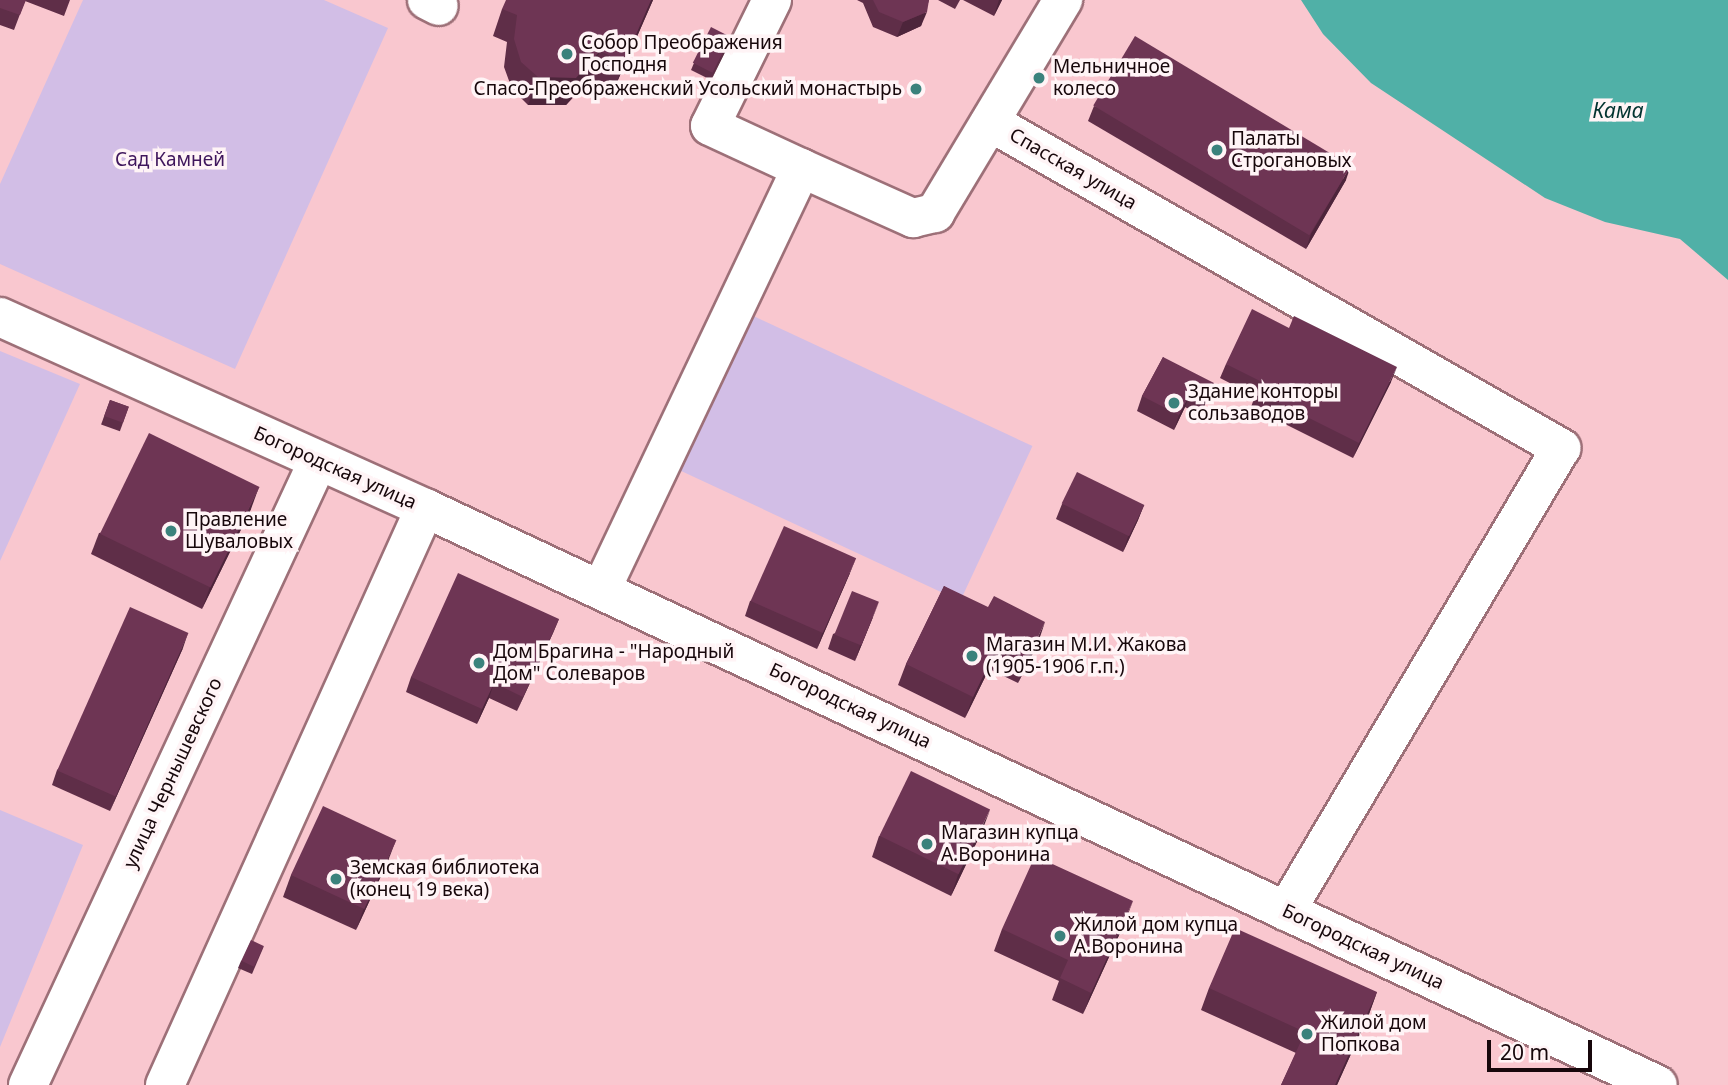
<!DOCTYPE html>
<html>
<head>
<meta charset="utf-8">
<style>
	body { margin:0 }
	#map { position:relative; width:1728px; height:1085px; overflow:hidden; background:#f9c7cf; font-family:"Noto Sans",sans-serif }
	div>[style] { position:absolute }
	.green>* { inset:0; background:#d2bee6; transform-origin:0 0 }
	.water>* { inset:0; background:#50b0a7 }
	.roads { filter:drop-shadow(2px 0 #9d7078) drop-shadow(-2px 0 #9d7078) drop-shadow(0 2px #9d7078) drop-shadow(0 -2px #9d7078) }
	.minor>* { height:38px; margin:-19px; padding:0 19px; transform-origin:19px; border-radius:19px; background:#fff }
	.wall>* { inset:0; background:#5f2e48; transform-origin:0 0 }
	.shaded-wall>* { inset:0; background:#4d253b }
	.building>* { inset:0; background:#6e3554; transform-origin:0 0 }
	.dots>* { width:19px; height:19px; translate:-50% -50%; box-sizing:border-box; border:4px solid #fff4f6; border-radius:50% }
	span { translate:-50% -50%; white-space:nowrap; text-align:center; line-height:1.15; -webkit-text-stroke:7px #fff4f6; paint-order:stroke }
	.poi-label { font-size:19px; color:#17070b }
	.left { translate:0 -50%; text-align:left }
	.right { translate:-100% -50%; text-align:right }
	.park-label { font-size:19px; color:#3f165c }
	.street-label { font-size:19px; color:#17070b }
	.water-label { font-size:21px; color:#02322f; font-style:italic }
	.scale { position:absolute; left:1487px; top:1040px; width:105px; height:32px; box-sizing:border-box; border:4px solid #17070b; border-top:0; padding-left:9px; font-size:21px; line-height:24px; white-space:nowrap; color:#17070b; -webkit-text-stroke:5px #fff4f6; paint-order:stroke }
</style>
</head>
<body>
<div id="map">
	<div class="green">
		<div style="clip-path:polygon(83px 0,324px 0,388px 28px,235px 369px,0 264px,0 184px)"></div>
		<div style="left:747px;top:313px;width:315px;height:171px;rotate:25deg"></div>
		<div style="clip-path:polygon(0 351px,80px 384px,0 561px)"></div>
		<div style="clip-path:polygon(0 810px,83px 845px,0 1047px)"></div>
	</div>
	<div class="water">
		<div style="clip-path:polygon(1301px 0,1728px 0,1728px 280px,1680px 239px,1605px 222px,1545px 198px,1371px 83px,1323px 34px)"></div>
	</div>
	<div class="roads">
		<div class="minor">
			<div style="left:427px;top:0;width:13px;rotate:27deg"></div>
			<div style="left:772px;top:0;width:140px;rotate:116.2deg"></div>
			<div style="left:710px;top:126px;width:100px;rotate:24.8deg"></div>
			<div style="left:990px;top:122px;width:658px;rotate:29.72deg"></div>
			<div style="left:1561px;top:448px;width:539px;rotate:120.71deg"></div>
			<div style="left:0;top:317px;width:466px;rotate:24.2deg"></div>
			<div style="left:425px;top:508px;width:1361px;rotate:25.08deg"></div>
			<div style="left:601px;top:590px;width:467px;rotate:-64.6deg"></div>
			<div style="left:801px;top:168px;width:123px;rotate:24.1deg"></div>
			<div style="left:913px;top:218px;width:23px;rotate:-13deg"></div>
			<div style="left:935px;top:213px;width:249px;rotate:-59deg"></div>
			<div style="left:28px;top:1085px;width:688px;rotate:-65.07deg"></div>
			<div style="left:165px;top:1085px;width:633px;rotate:-65.74deg"></div>
		</div>
	</div>
	<div class="wall">
		<div style="clip-path:polygon(0 0,70px 0,64px 16px,25px 1px,14px 30px,0 25px)"></div>
		<div style="clip-path:polygon(653px 0,614px 89px,590px 79px,566px 105px,528px 105px,512px 89px,504px 67px,507px 42px,493px 36px,502px 9px)"></div>
		<div style="clip-path:polygon(857px 0,929px 0,921px 26px,897px 37px,873px 27px,863px 3px)"></div>
		<div style="clip-path:polygon(938px 0,960px 0,955px 9px)"></div>
		<div style="clip-path:polygon(963px 0,1002px 0,994px 16px)"></div>
		<div style="clip-path:polygon(731px 37px,711px 80px,691px 70px,694px 63px)"></div>
		<div style="clip-path:polygon(1094px 106px,1346px 180px,1306px 249px,1088px 121px)"></div>
		<div style="clip-path:polygon(1163px 357px,1208px 398px,1200px 415px,1185px 407px,1174px 430px,1137px 411px,1142px 396px)"></div>
		<div style="clip-path:polygon(1226px 364px,1391px 382px,1353px 458px,1251px 407px,1255px 396px,1220px 378px)"></div>
		<div style="left:110px;top:400px;width:20px;height:26px;rotate:20deg"></div>
		<div style="clip-path:polygon(1062px 504px,1144px 505px,1138px 520px,1123px 552px,1056px 519px)"></div>
		<div style="clip-path:polygon(251px 509px,202px 609px,91px 554px,99px 533px)"></div>
		<div style="clip-path:polygon(850px 573px,817px 649px,745px 616px,750px 601px)"></div>
		<div style="clip-path:polygon(944px 586px,1038px 643px,1018px 683px,989px 669px,965px 718px,898px 685px,906px 664px)"></div>
		<div style="clip-path:polygon(873px 617px,855px 661px,828px 649px,833px 634px)"></div>
		<div style="clip-path:polygon(559px 619px,553px 633px,517px 711px,489px 698px,477px 724px,406px 692px,411px 677px)"></div>
		<div style="clip-path:polygon(183px 648px,110px 811px,52px 785px,57px 770px)"></div>
		<div style="clip-path:polygon(982px 831px,951px 896px,872px 857px,879px 836px)"></div>
		<div style="clip-path:polygon(388px 861px,356px 930px,283px 897px,291px 875px)"></div>
		<div style="clip-path:polygon(1125px 922px,1083px 1014px,1052px 1000px,1059px 981px,994px 951px,1002px 929px)"></div>
		<div style="clip-path:polygon(264px 946px,252px 974px,238px 968px,241px 961px)"></div>
		<div style="clip-path:polygon(1209px 988px,1377px 992px,1369px 1014px,1337px 1085px,1281px 1085px,1296px 1053px,1201px 1010px)"></div>
	</div>
	<div class="shaded-wall">
		<div style="clip-path:polygon(651px 0,653px 0,614px 89px,624px 62px)"></div>
		<div style="clip-path:polygon(999px 0,1002px 0,994px 16px)"></div>
		<div style="clip-path:polygon(927px 12px,921px 26px,897px 37px,903px 22px)"></div>
		<div style="clip-path:polygon(731px 37px,729px 44px,711px 80px,714px 73px)"></div>
		<div style="clip-path:polygon(600px 51px,590px 79px,566px 105px,528px 105px,538px 77px)"></div>
		<div style="clip-path:polygon(1351px 165px,1346px 180px,1306px 249px,1311px 234px)"></div>
		<div style="clip-path:polygon(1397px 367px,1391px 382px,1353px 458px,1359px 443px)"></div>
		<div style="clip-path:polygon(1214px 383px,1208px 398px,1200px 415px,1205px 400px)"></div>
		<div style="clip-path:polygon(1191px 392px,1185px 407px,1174px 430px,1179px 415px)"></div>
		<div style="clip-path:polygon(259px 487px,251px 509px,202px 609px,210px 587px)"></div>
		<div style="clip-path:polygon(1144px 505px,1138px 520px,1123px 552px,1128px 537px)"></div>
		<div style="clip-path:polygon(856px 558px,850px 573px,817px 649px,822px 634px)"></div>
		<div style="clip-path:polygon(879px 602px,873px 617px,855px 661px,860px 646px)"></div>
		<div style="clip-path:polygon(559px 619px,553px 633px,517px 711px,523px 697px)"></div>
		<div style="clip-path:polygon(1045px 622px,1038px 643px,1018px 683px,1026px 662px)"></div>
		<div style="clip-path:polygon(188px 633px,183px 648px,110px 811px,116px 796px)"></div>
		<div style="clip-path:polygon(997px 647px,989px 669px,965px 718px,973px 697px)"></div>
		<div style="clip-path:polygon(494px 683px,489px 698px,477px 724px,482px 709px)"></div>
		<div style="clip-path:polygon(990px 810px,982px 831px,951px 896px,958px 875px)"></div>
		<div style="clip-path:polygon(396px 840px,388px 861px,356px 930px,364px 908px)"></div>
		<div style="clip-path:polygon(1133px 901px,1125px 922px,1083px 1014px,1091px 993px)"></div>
		<div style="clip-path:polygon(1377px 992px,1369px 1014px,1337px 1085px,1335px 1085px)"></div>
	</div>
	<div class="building">
		<div style="clip-path:polygon(0 0,26px 0,20px 15px,0 8px)"></div>
		<div style="clip-path:polygon(506px 0,651px 0,624px 62px,600px 51px,576px 78px,538px 77px,521px 62px,514px 39px,517px 15px,502px 9px)"></div>
		<div style="clip-path:polygon(873px 0,929px 0,927px 12px,903px 22px,879px 12px)"></div>
		<div style="left:711px;top:27px;width:22px;height:40px;rotate:27deg"></div>
		<div style="left:1135px;top:36px;width:252px;height:81px;rotate:31deg"></div>
		<div style="clip-path:polygon(1252px 309px,1289px 328px,1294px 316px,1397px 367px,1359px 443px,1257px 392px,1262px 382px,1226px 364px)"></div>
		<div style="clip-path:polygon(1163px 357px,1214px 383px,1205px 400px,1191px 392px,1179px 415px,1142px 396px)"></div>
		<div style="left:110px;top:400px;width:20px;height:17px;rotate:20deg"></div>
		<div style="left:149px;top:433px;width:123px;height:112px;rotate:26deg"></div>
		<div style="left:1077px;top:472px;width:75px;height:35px;rotate:26deg"></div>
		<div style="left:784px;top:526px;width:79px;height:82px;rotate:24deg"></div>
		<div style="clip-path:polygon(458px 573px,559px 619px,523px 697px,494px 683px,482px 709px,411px 677px)"></div>
		<div style="clip-path:polygon(944px 586px,988px 607px,994px 596px,1045px 622px,1026px 662px,997px 647px,973px 697px,906px 664px)"></div>
		<div style="left:852px;top:591px;width:29px;height:47px;rotate:22deg"></div>
		<div style="left:130px;top:607px;width:64px;height:179px;rotate:24deg"></div>
		<div style="left:911px;top:771px;width:88px;height:72px;rotate:26deg"></div>
		<div style="left:323px;top:806px;width:81px;height:76px;rotate:25deg"></div>
		<div style="clip-path:polygon(1035px 856px,1133px 901px,1091px 993px,1060px 978px,1068px 960px,1002px 929px)"></div>
		<div style="clip-path:polygon(1235px 928px,1377px 992px,1335px 1085px,1281px 1085px,1305px 1032px,1209px 988px)"></div>
		<div style="left:251px;top:940px;width:14px;height:23px;rotate:25deg"></div>
	</div>
	<div class="dots">
		<div style="left:567px;top:54px;background:#3b827c"></div>
		<div style="left:1039px;top:78px;background:#3b827c"></div>
		<div style="left:916px;top:89px;background:#3b827c"></div>
		<div style="left:1217px;top:150px;background:#3b827c"></div>
		<div style="left:1174px;top:403px;background:#3b827c"></div>
		<div style="left:171px;top:531px;background:#3b827c"></div>
		<div style="left:972px;top:656px;background:#3b827c"></div>
		<div style="left:479px;top:663px;background:#3b827c"></div>
		<div style="left:927px;top:844px;background:#3b827c"></div>
		<div style="left:336px;top:879px;background:#3b827c"></div>
		<div style="left:1060px;top:936px;background:#3b827c"></div>
		<div style="left:1307px;top:1034px;background:#3b827c"></div>
	</div>
	<div class="poi-label">
		<span class="left" style="left:581px;top:54px">Собор Преображения<br>Господня</span>
		<span class="left" style="left:1053px;top:78px">Мельничное<br>колесо</span>
		<span class="right" style="left:902px;top:89px">Спасо-Преображенский Усольский монастырь</span>
		<span class="left" style="left:1231px;top:150px">Палаты<br>Строгановых</span>
		<span class="left" style="left:1188px;top:403px">Здание конторы<br>сользаводов</span>
		<span class="left" style="left:185px;top:531px">Правление<br>Шуваловых</span>
		<span class="left" style="left:986px;top:656px">Магазин М.И. Жакова<br>(1905-1906 г.п.)</span>
		<span class="left" style="left:493px;top:663px">Дом Брагина - "Народный<br>Дом" Солеваров</span>
		<span class="left" style="left:941px;top:844px">Магазин купца<br>А.Воронина</span>
		<span class="left" style="left:350px;top:879px">Земская библиотека<br>(конец 19 века)</span>
		<span class="left" style="left:1074px;top:936px">Жилой дом купца<br>А.Воронина</span>
		<span class="left" style="left:1321px;top:1034px">Жилой дом<br>Попкова</span>
	</div>
	<div class="park-label">
		<span style="left:170px;top:160px">Сад Камней</span>
	</div>
	<div class="street-label">
		<span style="left:1073px;top:169px;rotate:30deg">Спасская улица</span>
		<span style="left:335px;top:468px;rotate:24deg">Богородская улица</span>
		<span style="left:850px;top:706px;rotate:25deg">Богородская улица</span>
		<span style="left:173px;top:773px;rotate:-65deg">улица Чернышевского</span>
		<span style="left:1363px;top:947px;rotate:25deg">Богородская улица</span>
	</div>
	<div class="water-label">
		<span style="left:1618px;top:110px">Кама</span>
	</div>
	<div class="scale">20 m</div>
</div>
</body>
</html>
